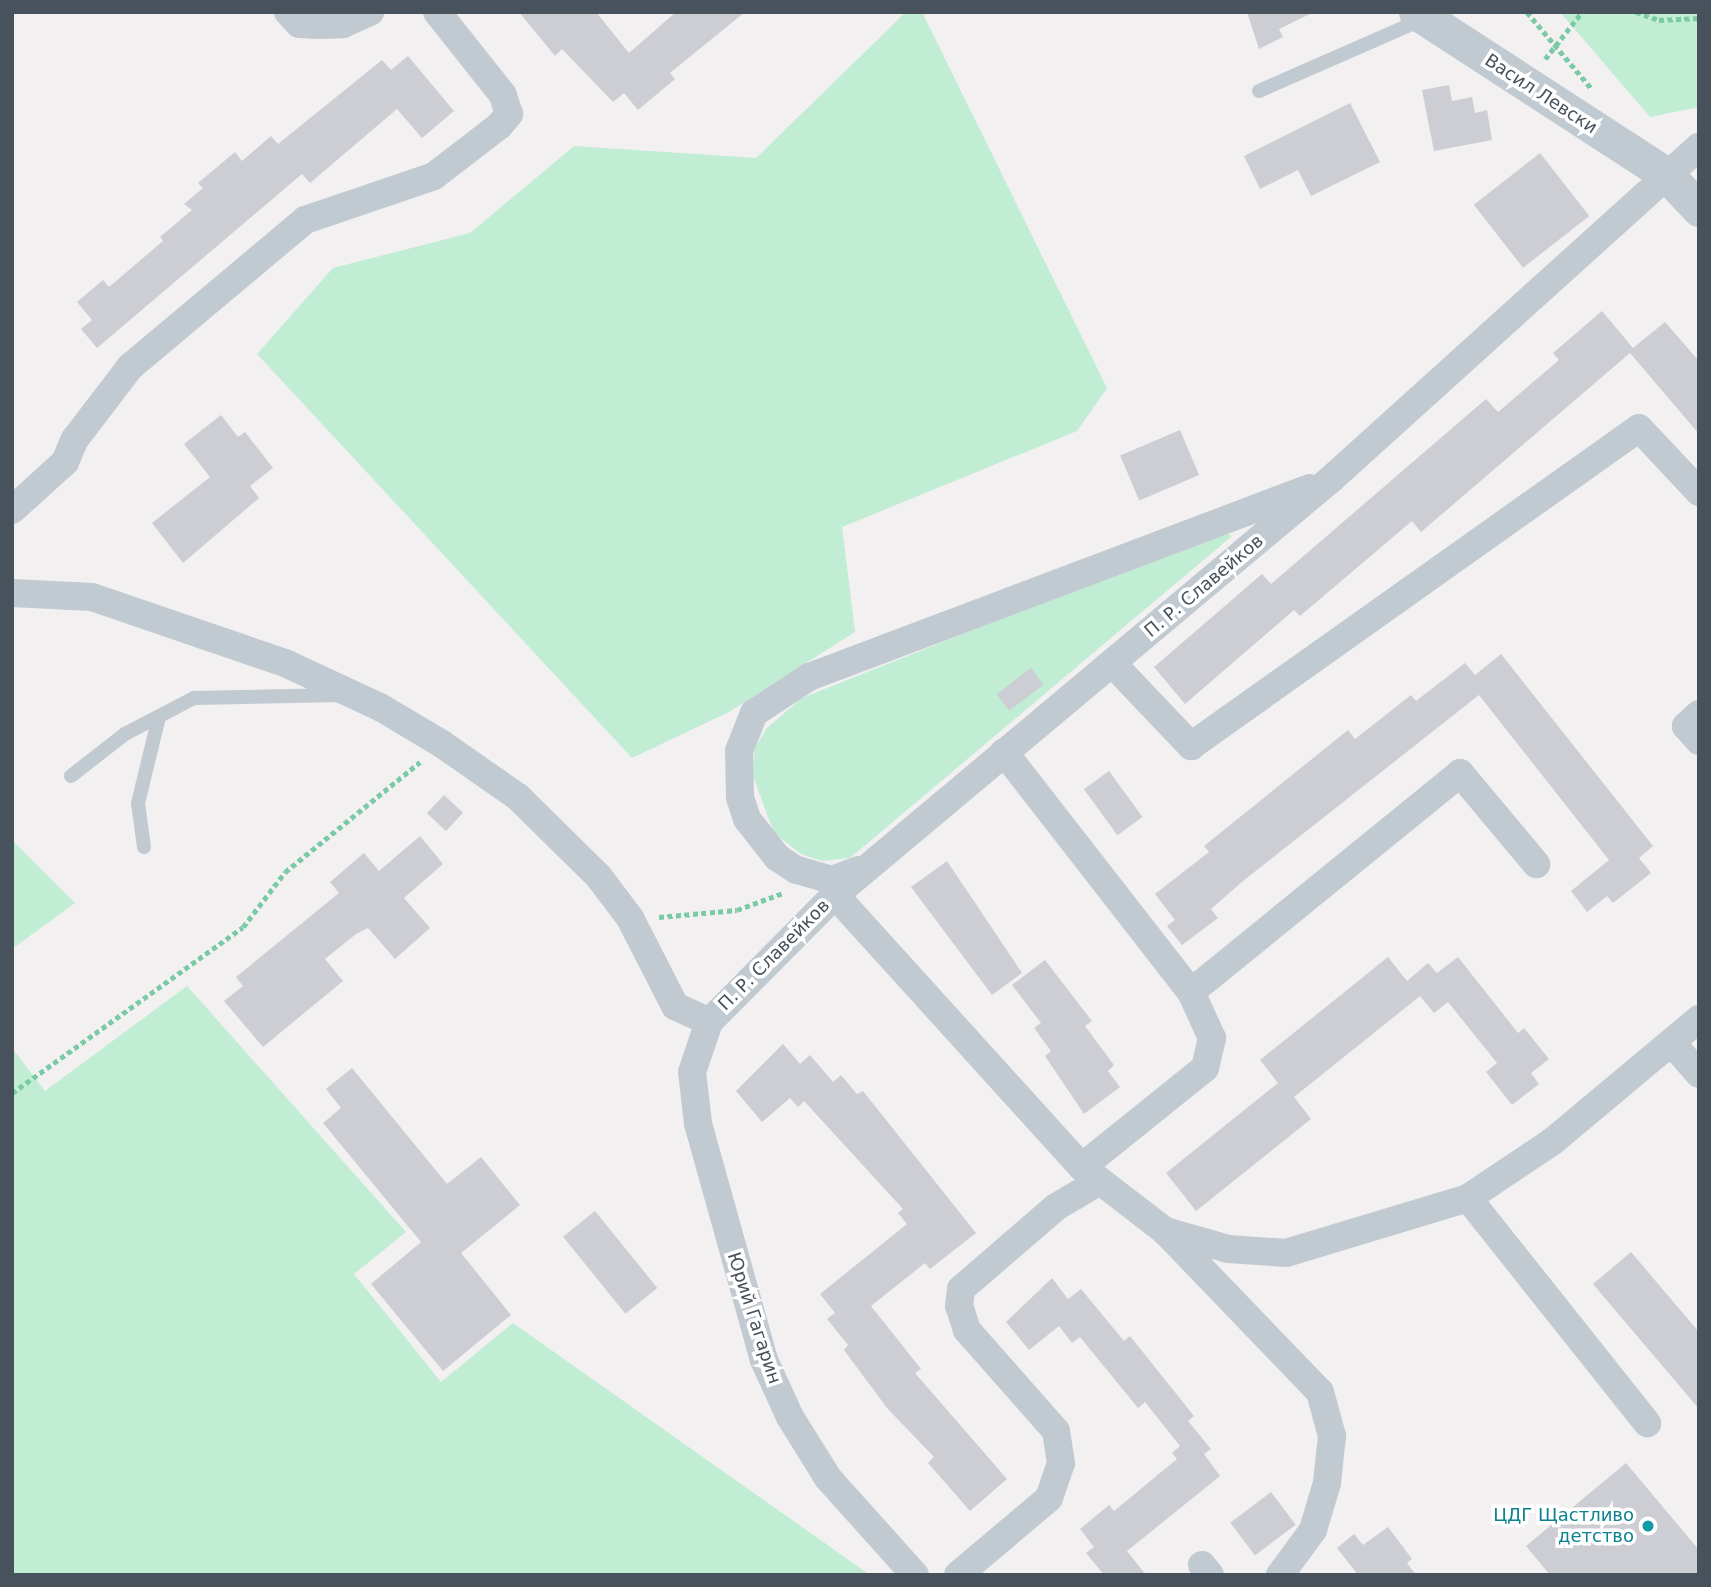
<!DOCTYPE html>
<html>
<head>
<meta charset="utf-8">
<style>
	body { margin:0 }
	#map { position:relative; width:1711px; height:1587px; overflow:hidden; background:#f2f0f0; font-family:"DejaVu Sans",sans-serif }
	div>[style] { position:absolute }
	.green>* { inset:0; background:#c0edd4 }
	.building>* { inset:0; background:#cdced4; transform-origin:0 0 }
	.path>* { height:4.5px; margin-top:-2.25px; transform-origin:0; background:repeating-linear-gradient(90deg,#7acaa6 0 5px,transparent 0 8.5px) }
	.service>* { height:14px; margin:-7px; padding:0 7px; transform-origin:7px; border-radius:7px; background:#c1c9d1 }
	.minor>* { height:28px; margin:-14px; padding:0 14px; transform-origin:14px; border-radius:14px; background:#c1c9d1 }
	.tertiary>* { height:35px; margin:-17.5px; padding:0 17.5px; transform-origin:17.5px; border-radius:17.5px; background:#c1c9d1 }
	.dots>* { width:19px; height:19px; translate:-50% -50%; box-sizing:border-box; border:4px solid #fff; border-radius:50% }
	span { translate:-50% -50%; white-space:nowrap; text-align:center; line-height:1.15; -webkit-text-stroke:7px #fff; paint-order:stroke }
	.street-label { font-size:18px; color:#48525c }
	.culture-label { font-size:18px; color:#0d838f }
	.right { translate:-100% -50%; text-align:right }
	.frame { position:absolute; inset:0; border:14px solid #48525c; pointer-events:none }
</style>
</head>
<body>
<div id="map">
	<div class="green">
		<div style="clip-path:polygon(906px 12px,922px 12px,1107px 388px,1077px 431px,842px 527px,855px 632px,729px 712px,632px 758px,257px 354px,333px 268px,470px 233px,574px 146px,756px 158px)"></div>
		<div style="clip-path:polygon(1560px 12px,1699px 12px,1699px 107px,1650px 117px)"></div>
		<div style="clip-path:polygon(1222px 531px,1232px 536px,850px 858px,822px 861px,801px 854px,774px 833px,752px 773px,755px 748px,767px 728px,802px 698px)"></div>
		<div style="clip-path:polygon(12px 840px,75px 903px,12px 949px)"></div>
		<div style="clip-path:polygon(187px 986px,406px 1232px,354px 1274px,441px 1382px,513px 1323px,870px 1575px,12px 1575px,12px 1048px,45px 1091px)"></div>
	</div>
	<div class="building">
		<div style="clip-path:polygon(519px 12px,596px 12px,629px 53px,676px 12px,745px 12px,670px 73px,675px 79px,638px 110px,624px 93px,613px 102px,562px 49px,555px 56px)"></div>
		<div style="clip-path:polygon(1247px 12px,1314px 12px,1279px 29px,1283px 37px,1259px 49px)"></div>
		<div style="clip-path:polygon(408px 56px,454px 111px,422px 138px,397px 109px,310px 183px,302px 174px,97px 348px,81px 329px,92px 320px,77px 302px,103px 280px,109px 287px,163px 241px,160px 237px,192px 210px,184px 204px,203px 188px,198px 183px,235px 152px,242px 161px,271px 136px,278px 144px,382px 60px,391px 70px)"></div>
		<div style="clip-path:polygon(1449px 85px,1452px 101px,1472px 97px,1475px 113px,1487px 110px,1492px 140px,1434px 151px,1422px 90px)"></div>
		<div style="clip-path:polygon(1350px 103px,1380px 162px,1311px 196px,1298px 170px,1260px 189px,1244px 156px)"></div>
		<div style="left:1540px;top:153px;width:80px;height:84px;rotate:52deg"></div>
		<div style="clip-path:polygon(1602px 311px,1633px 348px,1665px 322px,1699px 361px,1699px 434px,1630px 353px,1421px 532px,1412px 521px,1300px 616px,1294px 610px,1185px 704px,1154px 667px,1262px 574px,1271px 584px,1486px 399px,1498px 412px,1559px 360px,1553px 353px)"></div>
		<div style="clip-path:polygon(221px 415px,238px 437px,245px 432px,273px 468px,250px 486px,259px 498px,183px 563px,152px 523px,210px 477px,184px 444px)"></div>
		<div style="left:1180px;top:430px;width:49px;height:65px;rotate:67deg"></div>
		<div style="clip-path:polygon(1501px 654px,1653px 846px,1639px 858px,1651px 873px,1613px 903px,1607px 896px,1587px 912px,1571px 891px,1609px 860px,1479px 695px,1243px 881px,1211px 909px,1218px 918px,1182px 945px,1167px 926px,1175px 920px,1155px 894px,1209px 852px,1204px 846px,1348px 730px,1355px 739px,1411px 695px,1416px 701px,1465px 663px,1475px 675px)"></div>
		<div style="left:1031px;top:668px;width:21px;height:43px;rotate:53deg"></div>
		<div style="left:1109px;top:771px;width:57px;height:31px;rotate:54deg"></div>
		<div style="left:444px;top:795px;width:26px;height:25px;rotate:43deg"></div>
		<div style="clip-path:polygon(420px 836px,443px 864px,404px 898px,430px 928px,395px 959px,368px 928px,356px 934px,325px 959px,343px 981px,263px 1047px,224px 1001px,243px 986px,236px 977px,339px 893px,330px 882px,364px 853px,379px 871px)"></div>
		<div style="clip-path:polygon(947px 861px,1022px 973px,992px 995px,911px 887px)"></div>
		<div style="clip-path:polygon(1388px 957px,1407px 981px,1428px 963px,1437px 973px,1458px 957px,1518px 1033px,1524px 1028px,1549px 1059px,1531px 1073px,1539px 1084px,1512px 1105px,1486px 1072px,1497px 1063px,1448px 1002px,1434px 1013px,1420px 996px,1294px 1097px,1311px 1119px,1196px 1211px,1166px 1173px,1278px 1083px,1260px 1060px)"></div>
		<div style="clip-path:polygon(1045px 960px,1092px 1021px,1085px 1026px,1114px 1065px,1108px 1071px,1120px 1087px,1084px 1114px,1045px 1056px,1051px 1051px,1034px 1028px,1041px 1023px,1012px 985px)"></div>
		<div style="clip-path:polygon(783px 1044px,800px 1064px,810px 1055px,833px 1082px,841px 1075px,857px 1094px,863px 1091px,976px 1233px,930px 1269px,925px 1263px,871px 1306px,921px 1369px,915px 1373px,1007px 1479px,970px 1511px,928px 1463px,934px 1457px,887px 1408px,844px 1350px,848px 1345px,827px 1319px,835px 1313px,820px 1294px,907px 1224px,898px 1213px,903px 1209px,804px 1101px,798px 1107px,790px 1098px,762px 1122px,736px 1091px)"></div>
		<div style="clip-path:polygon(352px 1068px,447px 1184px,481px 1157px,520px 1205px,461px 1253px,511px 1315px,443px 1371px,371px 1284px,421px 1242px,323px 1123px,341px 1108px,326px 1089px)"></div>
		<div style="left:595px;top:1211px;width:99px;height:41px;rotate:51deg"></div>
		<div style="clip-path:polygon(1631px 1252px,1699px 1332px,1699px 1409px,1593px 1284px)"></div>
		<div style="clip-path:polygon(1052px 1278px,1068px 1299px,1081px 1289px,1124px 1341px,1130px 1336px,1194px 1416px,1188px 1421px,1211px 1449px,1204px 1454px,1220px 1476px,1127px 1551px,1146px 1575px,1104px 1575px,1086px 1553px,1094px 1547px,1080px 1529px,1109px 1505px,1114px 1511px,1177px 1459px,1172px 1453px,1180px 1446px,1145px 1402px,1138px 1408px,1080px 1337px,1072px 1343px,1059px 1326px,1029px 1350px,1006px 1322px)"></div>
		<div style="clip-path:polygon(1626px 1463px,1699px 1550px,1699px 1575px,1550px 1575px,1526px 1546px)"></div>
		<div style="left:1271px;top:1492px;width:41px;height:51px;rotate:53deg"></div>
		<div style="clip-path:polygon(1388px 1527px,1412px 1559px,1407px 1563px,1416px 1575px,1358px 1575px,1337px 1548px,1354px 1534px,1363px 1545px)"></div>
	</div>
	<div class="path">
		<div style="left:1527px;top:12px;width:101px;rotate:49.8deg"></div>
		<div style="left:1636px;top:12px;width:24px;rotate:19deg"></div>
		<div style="left:1659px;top:20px;width:40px;rotate:-2.9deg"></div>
		<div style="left:1545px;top:59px;width:60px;rotate:-51.8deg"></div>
		<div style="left:659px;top:917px;width:78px;rotate:-5.1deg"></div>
		<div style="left:737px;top:910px;width:49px;rotate:-20.3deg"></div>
		<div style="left:12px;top:1093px;width:284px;rotate:-35.7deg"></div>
		<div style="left:243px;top:927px;width:69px;rotate:-52.6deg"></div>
		<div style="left:285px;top:872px;width:174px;rotate:-39.2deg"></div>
	</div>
	<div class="service">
		<div style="left:1259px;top:91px;width:179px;rotate:-23.7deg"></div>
		<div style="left:71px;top:776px;width:68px;rotate:-37.9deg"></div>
		<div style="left:125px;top:734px;width:78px;rotate:-27.6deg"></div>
		<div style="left:194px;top:698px;width:147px;rotate:-1.2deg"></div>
		<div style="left:144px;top:847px;width:44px;rotate:-97.8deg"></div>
		<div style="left:138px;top:803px;width:89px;rotate:-76.3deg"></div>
	</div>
	<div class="minor">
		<div style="left:288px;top:12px;width:16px;rotate:47deg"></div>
		<div style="left:299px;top:24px;width:20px;rotate:3deg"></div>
		<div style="left:319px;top:25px;width:24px;rotate:-2deg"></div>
		<div style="left:343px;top:24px;width:30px;rotate:-24deg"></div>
		<div style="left:12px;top:510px;width:72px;rotate:-42.2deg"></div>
		<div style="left:65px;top:462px;width:25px;rotate:-67deg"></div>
		<div style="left:75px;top:439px;width:91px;rotate:-52.6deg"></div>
		<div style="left:130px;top:367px;width:229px;rotate:-40deg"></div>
		<div style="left:305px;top:220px;width:136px;rotate:-18.8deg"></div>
		<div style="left:434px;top:176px;width:82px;rotate:-37.6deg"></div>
		<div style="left:499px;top:126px;width:16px;rotate:-50deg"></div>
		<div style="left:509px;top:114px;width:20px;rotate:-108deg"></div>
		<div style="left:503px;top:95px;width:106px;rotate:-128.5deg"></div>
		<div style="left:12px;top:593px;width:80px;rotate:2.9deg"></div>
		<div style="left:92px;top:597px;width:204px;rotate:18.9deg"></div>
		<div style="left:285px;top:663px;width:105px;rotate:24.9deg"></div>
		<div style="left:380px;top:707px;width:72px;rotate:30.8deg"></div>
		<div style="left:442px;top:744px;width:93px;rotate:34.9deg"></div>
		<div style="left:518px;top:797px;width:114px;rotate:44.6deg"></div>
		<div style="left:599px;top:877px;width:51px;rotate:52.9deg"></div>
		<div style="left:630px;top:918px;width:99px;rotate:62.9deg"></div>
		<div style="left:675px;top:1006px;width:38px;rotate:25deg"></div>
		<div style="left:1112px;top:663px;width:115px;rotate:46.4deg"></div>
		<div style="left:1191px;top:746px;width:549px;rotate:-35.37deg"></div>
		<div style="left:1639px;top:428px;width:88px;rotate:46.8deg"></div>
		<div style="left:1699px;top:714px;width:18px;rotate:137deg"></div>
		<div style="left:1686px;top:726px;width:20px;rotate:49deg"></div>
		<div style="left:1004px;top:752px;width:304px;rotate:52.1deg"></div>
		<div style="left:1191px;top:992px;width:51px;rotate:65.5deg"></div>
		<div style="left:1212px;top:1038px;width:31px;rotate:103deg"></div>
		<div style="left:1205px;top:1068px;width:158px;rotate:141.2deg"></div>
		<div style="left:859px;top:870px;width:29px;rotate:160deg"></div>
		<div style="left:832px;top:880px;width:37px;rotate:-164deg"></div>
		<div style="left:796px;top:870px;width:23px;rotate:-146deg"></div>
		<div style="left:777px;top:857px;width:48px;rotate:-128.3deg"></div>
		<div style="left:747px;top:819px;width:23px;rotate:-108deg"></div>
		<div style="left:740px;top:797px;width:46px;rotate:-91.2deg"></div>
		<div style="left:739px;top:751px;width:41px;rotate:-68.5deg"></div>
		<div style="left:754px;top:713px;width:66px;rotate:-33.2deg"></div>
		<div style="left:809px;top:677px;width:535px;rotate:-20.67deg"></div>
		<div style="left:835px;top:895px;width:367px;rotate:47.8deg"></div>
		<div style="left:1082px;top:1167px;width:105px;rotate:37.6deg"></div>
		<div style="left:1165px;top:1231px;width:223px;rotate:46.1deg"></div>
		<div style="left:1320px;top:1392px;width:46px;rotate:74.7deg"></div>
		<div style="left:1332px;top:1436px;width:47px;rotate:96.1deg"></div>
		<div style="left:1327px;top:1483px;width:49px;rotate:106.6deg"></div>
		<div style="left:1313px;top:1530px;width:56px;rotate:126.3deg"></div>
		<div style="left:1191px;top:992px;width:347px;rotate:-39.1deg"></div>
		<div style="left:1460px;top:773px;width:119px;rotate:50.1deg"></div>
		<div style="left:1672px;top:1043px;width:41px;rotate:48.9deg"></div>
		<div style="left:1468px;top:1198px;width:288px;rotate:51.5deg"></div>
		<div style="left:1165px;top:1231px;width:66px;rotate:15.9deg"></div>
		<div style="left:1228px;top:1249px;width:58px;rotate:3.9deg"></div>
		<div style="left:1286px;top:1253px;width:190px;rotate:-16.8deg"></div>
		<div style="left:1468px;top:1198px;width:102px;rotate:-33.8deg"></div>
		<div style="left:1553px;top:1141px;width:190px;rotate:-39.9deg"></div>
		<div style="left:1202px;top:1565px;width:13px;rotate:51deg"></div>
		<div style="left:915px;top:1575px;width:130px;rotate:-131.9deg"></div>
		<div style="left:828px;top:1478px;width:72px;rotate:-121.9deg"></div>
		<div style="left:790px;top:1417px;width:63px;rotate:-114.5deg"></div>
		<div style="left:764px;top:1360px;width:246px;rotate:-105.6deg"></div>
		<div style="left:698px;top:1123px;width:51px;rotate:-96.7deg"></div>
		<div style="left:692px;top:1072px;width:53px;rotate:-71.2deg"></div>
		<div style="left:709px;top:1022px;width:179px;rotate:-45.2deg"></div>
		<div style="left:835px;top:895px;width:646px;rotate:-39.98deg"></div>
		<div style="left:1330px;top:480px;width:497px;rotate:-42.1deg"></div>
		<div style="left:958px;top:1575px;width:119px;rotate:-40.2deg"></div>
		<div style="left:1049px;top:1498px;width:37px;rotate:-71deg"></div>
		<div style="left:1061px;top:1463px;width:32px;rotate:-99deg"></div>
		<div style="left:1056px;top:1431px;width:135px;rotate:-131.4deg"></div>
		<div style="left:967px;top:1330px;width:25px;rotate:-108deg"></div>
		<div style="left:959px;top:1306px;width:17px;rotate:-83deg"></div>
		<div style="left:961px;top:1289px;width:125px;rotate:-40.8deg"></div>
		<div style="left:1056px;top:1207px;width:51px;rotate:-30.6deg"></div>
	</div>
	<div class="tertiary">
		<div style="left:1416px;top:12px;width:299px;rotate:33deg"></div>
		<div style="left:1667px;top:175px;width:47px;rotate:46.7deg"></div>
	</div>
	<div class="dots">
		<div style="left:1648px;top:1526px;background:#0f9aa8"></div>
	</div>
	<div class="street-label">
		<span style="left:1541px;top:94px;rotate:33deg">Васил Левски</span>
		<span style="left:1204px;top:586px;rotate:-40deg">П. Р. Славейков</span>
		<span style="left:774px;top:955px;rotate:-45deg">П. Р. Славейков</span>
		<span style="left:754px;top:1318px;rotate:72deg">Юрий Гагарин</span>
	</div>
	<div class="culture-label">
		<span class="right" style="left:1634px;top:1526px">ЦДГ Щастливо<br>детство</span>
	</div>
	<div class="frame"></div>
</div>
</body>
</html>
